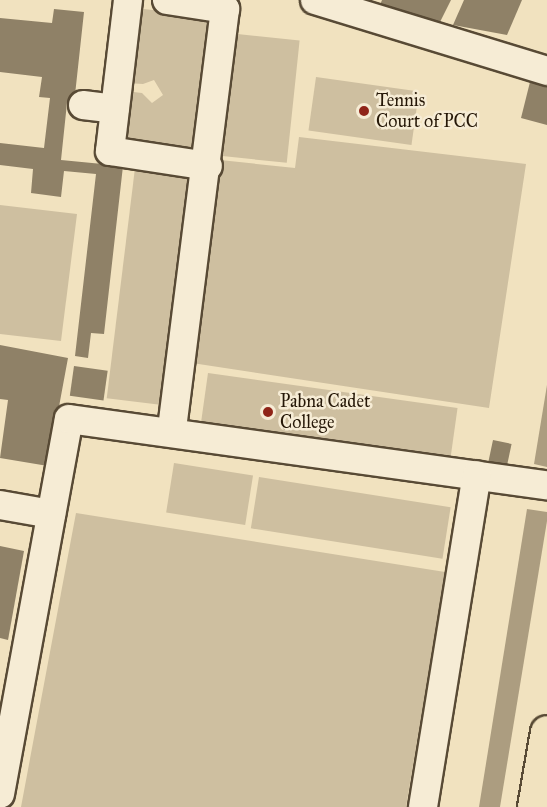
<!DOCTYPE html>
<html>
<head>
<meta charset="utf-8">
<style>
	body { margin:0 }
	#map { position:relative; width:547px; height:807px; overflow:hidden; background:#f1e2bf; font-family:"IM FELL Great Primer",serif }
	div>[style] { position:absolute }
	.green>* { inset:0; background:#cebfa0; transform-origin:0 0 }
	.water>* { inset:0; background:#ac9d80 }
	.building>* { inset:0; background:#8f8167; transform-origin:0 0 }
	.roads { filter:drop-shadow(2px 0 #584a35) drop-shadow(-2px 0 #584a35) drop-shadow(0 2px #584a35) drop-shadow(0 -2px #584a35) }
	.minor>* { height:28px; margin:-14px; padding:0 14px; transform-origin:14px; border-radius:14px; background:#f6ecd5 }
	.highway>* { height:33px; margin:-16.5px; padding:0 16.5px; transform-origin:16.5px; border-radius:16.5px; background:#f1e2bf }
	.dots>* { width:16px; height:16px; translate:-50% -50%; box-sizing:border-box; border:3px solid #f6ecd5; border-radius:50% }
	span { translate:-50% -50%; white-space:nowrap; text-align:center; line-height:1.15; -webkit-text-stroke:5px #f6ecd5; paint-order:stroke }
	.poi-label { font-size:18px; color:#251707 }
	.left { translate:0 -50%; text-align:left }
</style>
</head>
<body>
<div id="map">
	<div class="green">
		<div style="clip-path:polygon(135px 8px,214px 17px,199px 150px,119px 141px,125px 91px,142px 93px,152px 103px,163px 95px,154px 80px,143px 84px,126px 83px)"></div>
		<div style="left:228px;top:33px;width:72px;height:123px;rotate:6deg"></div>
		<div style="left:316px;top:77px;width:104px;height:54px;rotate:8deg"></div>
		<div style="clip-path:polygon(299px 137px,526px 164px,489px 408px,192px 363px,220px 160px,295px 168px)"></div>
		<div style="left:135px;top:168px;width:60px;height:232px;rotate:7deg"></div>
		<div style="clip-path:polygon(0 205px,77px 214px,61px 341px,0 334px)"></div>
		<div style="left:208px;top:373px;width:252px;height:51px;rotate:8deg"></div>
		<div style="left:174px;top:463px;width:80px;height:50px;rotate:9deg"></div>
		<div style="left:259px;top:477px;width:194px;height:52px;rotate:9deg"></div>
		<div style="clip-path:polygon(76px 513px,445px 572px,406px 807px,21px 807px)"></div>
	</div>
	<div class="water">
		<div style="clip-path:polygon(547px 385px,547px 467px,534px 464px)"></div>
		<div style="clip-path:polygon(527px 509px,547px 512px,547px 521px,500px 807px,479px 807px)"></div>
	</div>
	<div class="building">
		<div style="clip-path:polygon(382px 0,451px 0,438px 26px,380px 5px)"></div>
		<div style="clip-path:polygon(464px 0,522px 0,507px 35px,453px 25px)"></div>
		<div style="clip-path:polygon(54px 9px,84px 12px,74px 104px,67px 103px,61px 160px,123px 166px,104px 334px,91px 333px,88px 358px,75px 356px,96px 174px,64px 171px,61px 197px,31px 193px,33px 169px,0 165px,0 143px,44px 148px,50px 98px,39px 97px,42px 77px,0 72px,0 18px,52px 23px)"></div>
		<div style="clip-path:polygon(530px 82px,547px 87px,547px 125px,521px 118px)"></div>
		<div style="clip-path:polygon(0 345px,68px 358px,48px 466px,0 458px,8px 400px,0 399px)"></div>
		<div style="left:74px;top:366px;width:34px;height:30px;rotate:8deg"></div>
		<div style="left:493px;top:440px;width:19px;height:28px;rotate:12deg"></div>
		<div style="clip-path:polygon(0 546px,24px 551px,8px 640px,0 638px)"></div>
	</div>
	<div class="roads">
		<div class="minor">
			<div style="left:128px;top:0;width:152px;rotate:96.8deg"></div>
			<div style="left:110px;top:151px;width:99px;rotate:8.7deg"></div>
			<div style="left:167px;top:0;width:59px;rotate:8.8deg"></div>
			<div style="left:225px;top:9px;width:424px;rotate:97.2deg"></div>
			<div style="left:315px;top:0;width:243px;rotate:17deg"></div>
			<div style="left:83px;top:105px;width:32px;rotate:7deg"></div>
			<div style="left:0;top:505px;width:52px;rotate:10deg"></div>
			<div style="left:0;top:794px;width:381px;rotate:-79.6deg"></div>
			<div style="left:69px;top:419px;width:483px;rotate:7.9deg"></div>
			<div style="left:423px;top:807px;width:336px;rotate:-80.8deg"></div>
		</div>
		<div class="highway">
			<div style="left:534px;top:807px;width:76px;rotate:-80.2deg"></div>
		</div>
	</div>
	<div class="dots">
		<div style="left:364px;top:111px;background:#8f2418"></div>
		<div style="left:268px;top:412px;background:#8f2418"></div>
	</div>
	<div class="poi-label">
		<span class="left" style="left:376px;top:111px">Tennis<br>Court of PCC</span>
		<span class="left" style="left:280px;top:412px">Pabna Cadet<br>College</span>
	</div>
</div>
</body>
</html>
